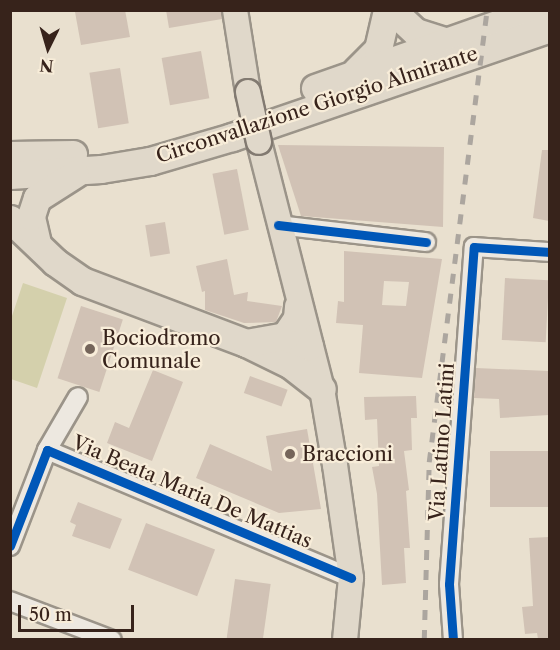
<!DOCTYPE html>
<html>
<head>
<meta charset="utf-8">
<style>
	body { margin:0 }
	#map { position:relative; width:560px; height:650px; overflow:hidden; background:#e9e0cf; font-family:"Libre Caslon Text",serif }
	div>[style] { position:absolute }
	.green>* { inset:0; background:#d4d0ac }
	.building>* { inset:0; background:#d1c2b5; transform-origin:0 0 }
	.roads { filter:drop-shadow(2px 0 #9b9489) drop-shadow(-2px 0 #9b9489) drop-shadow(0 2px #9b9489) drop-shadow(0 -2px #9b9489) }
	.minor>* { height:18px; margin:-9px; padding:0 9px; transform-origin:9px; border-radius:9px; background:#ede8e0 }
	.major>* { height:24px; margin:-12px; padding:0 12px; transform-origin:12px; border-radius:12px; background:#e0d8ca }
	.highway>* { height:27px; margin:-13.5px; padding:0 13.5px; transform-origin:13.5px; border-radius:13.5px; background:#e0d8ca }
	.rail>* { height:4.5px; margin-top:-2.25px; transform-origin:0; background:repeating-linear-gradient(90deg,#aca69f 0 10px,transparent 0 20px) }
	.bridges { filter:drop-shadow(2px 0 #827a71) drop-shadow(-2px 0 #827a71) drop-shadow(0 2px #827a71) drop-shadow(0 -2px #827a71) }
	.major-bridge>* { height:24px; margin:-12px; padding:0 12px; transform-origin:12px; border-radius:12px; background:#e0d8ca }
	.cycleway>* { height:9px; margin:-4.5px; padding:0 4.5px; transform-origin:4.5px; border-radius:4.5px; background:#0057b8 }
	.dots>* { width:16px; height:16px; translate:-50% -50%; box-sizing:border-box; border:3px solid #f8edd9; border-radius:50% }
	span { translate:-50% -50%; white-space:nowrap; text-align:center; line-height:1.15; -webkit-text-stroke:4.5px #f8edd9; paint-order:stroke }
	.street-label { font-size:20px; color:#37231b }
	.poi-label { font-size:20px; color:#37231b }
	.left { translate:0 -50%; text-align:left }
	.frame { position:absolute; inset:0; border:12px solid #37231b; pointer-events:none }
	.north { position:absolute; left:18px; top:18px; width:60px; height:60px; -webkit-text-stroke:4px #f8edd9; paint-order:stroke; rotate:185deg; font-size:16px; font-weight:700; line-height:24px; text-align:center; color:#37231b }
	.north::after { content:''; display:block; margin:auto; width:21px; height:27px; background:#37231b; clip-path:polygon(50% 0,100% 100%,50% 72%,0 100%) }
	.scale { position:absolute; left:18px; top:605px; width:116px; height:27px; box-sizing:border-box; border:3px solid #37231b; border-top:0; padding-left:8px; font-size:18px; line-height:21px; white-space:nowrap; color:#37231b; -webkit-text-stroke:4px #f8edd9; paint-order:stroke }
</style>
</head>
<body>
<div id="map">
	<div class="green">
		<div style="clip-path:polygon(23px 283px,67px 298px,37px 388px,11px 379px,11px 319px)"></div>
	</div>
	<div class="building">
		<div style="clip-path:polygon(125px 10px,130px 37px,81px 45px,75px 12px)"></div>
		<div style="clip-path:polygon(166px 10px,221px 10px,222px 19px,169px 28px)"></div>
		<div style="left:201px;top:51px;width:48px;height:40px;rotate:80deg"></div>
		<div style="left:120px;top:68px;width:56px;height:31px;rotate:81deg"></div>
		<div style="clip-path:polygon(278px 145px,444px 147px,443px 227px,301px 216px)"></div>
		<div style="clip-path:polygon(542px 150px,549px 150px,549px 221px,533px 218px)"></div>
		<div style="left:237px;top:169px;width:62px;height:25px;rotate:79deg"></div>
		<div style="left:165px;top:222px;width:32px;height:20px;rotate:81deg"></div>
		<div style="clip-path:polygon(evenodd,344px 251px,442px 259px,422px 378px,359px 373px,363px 325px,336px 323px,338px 301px,344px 302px,344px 251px,384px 281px,409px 282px,406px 306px,382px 305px,384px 281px)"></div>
		<div style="clip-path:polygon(227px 259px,234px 295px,248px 292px,247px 301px,282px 306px,276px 322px,244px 323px,205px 310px,205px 291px,202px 292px,196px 266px)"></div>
		<div style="left:505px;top:278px;width:44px;height:62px;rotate:3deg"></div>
		<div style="left:81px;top:306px;width:44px;height:76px;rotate:18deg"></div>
		<div style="clip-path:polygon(476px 368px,549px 371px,549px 415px,500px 418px,499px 399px,474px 398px)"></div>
		<div style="clip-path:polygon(153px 370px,183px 382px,152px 461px,107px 443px,115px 422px,129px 428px)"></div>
		<div style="left:250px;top:376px;width:40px;height:18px;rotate:20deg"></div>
		<div style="clip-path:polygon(416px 396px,417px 418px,411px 418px,412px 450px,404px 451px,409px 490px,406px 491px,410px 548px,404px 548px,406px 583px,382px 585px,377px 494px,372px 467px,379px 466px,377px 419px,365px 420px,364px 397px)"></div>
		<div style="clip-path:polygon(307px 429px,321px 509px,279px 513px,196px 478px,210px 444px,272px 471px,266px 436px)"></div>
		<div style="left:549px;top:451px;width:56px;height:59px;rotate:90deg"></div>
		<div style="clip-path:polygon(78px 502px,122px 519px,110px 549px,72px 536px,76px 525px,70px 522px)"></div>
		<div style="left:146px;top:523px;width:74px;height:50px;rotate:21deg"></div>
		<div style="clip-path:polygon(549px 537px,549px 639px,538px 639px,537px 633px,525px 634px,522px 607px,533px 606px,529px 538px)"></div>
		<div style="left:235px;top:579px;width:36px;height:61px;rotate:8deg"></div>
	</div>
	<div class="roads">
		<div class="minor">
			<div style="left:278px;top:225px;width:149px;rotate:6.6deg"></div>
			<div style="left:47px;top:450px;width:61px;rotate:-59.7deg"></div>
			<div style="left:10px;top:546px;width:103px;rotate:-68.9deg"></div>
			<div style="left:47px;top:450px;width:330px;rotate:22.8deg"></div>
			<div style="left:10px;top:601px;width:109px;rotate:20.9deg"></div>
			<div style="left:453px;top:640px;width:56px;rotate:-94.1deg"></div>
			<div style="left:449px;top:584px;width:338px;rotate:-85.8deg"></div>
			<div style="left:474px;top:247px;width:76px;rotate:3.8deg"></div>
		</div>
		<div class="major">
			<div style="left:235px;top:10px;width:83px;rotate:81deg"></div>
			<div style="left:259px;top:142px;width:255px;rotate:75.7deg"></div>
			<div style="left:322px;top:389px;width:77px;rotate:80.3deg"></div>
			<div style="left:335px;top:465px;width:114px;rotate:81.9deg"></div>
			<div style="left:351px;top:578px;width:62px;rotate:95.5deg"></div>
		</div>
		<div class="highway">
			<div style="left:392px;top:10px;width:33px;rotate:43deg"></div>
			<div style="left:416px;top:32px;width:29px;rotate:18deg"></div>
			<div style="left:356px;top:71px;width:31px;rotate:-45deg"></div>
			<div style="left:378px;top:49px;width:40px;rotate:-77deg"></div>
			<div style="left:315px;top:88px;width:235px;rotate:-19.4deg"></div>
			<div style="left:10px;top:155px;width:63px;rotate:-0.9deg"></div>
			<div style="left:10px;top:175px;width:91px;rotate:-3.8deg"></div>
			<div style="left:101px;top:169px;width:50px;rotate:-9.3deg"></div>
			<div style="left:150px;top:161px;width:85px;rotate:-16.3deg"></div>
			<div style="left:232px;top:137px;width:336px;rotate:-18.9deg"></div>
			<div style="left:10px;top:219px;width:62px;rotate:43.7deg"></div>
			<div style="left:55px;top:262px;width:33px;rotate:35deg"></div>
			<div style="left:82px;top:281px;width:175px;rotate:20.7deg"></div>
			<div style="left:246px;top:343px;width:50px;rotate:26.1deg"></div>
			<div style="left:291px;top:365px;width:39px;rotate:38deg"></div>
			<div style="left:37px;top:243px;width:28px;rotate:-103deg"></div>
			<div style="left:31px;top:216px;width:19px;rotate:-72deg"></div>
			<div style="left:37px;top:198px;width:45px;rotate:-32.3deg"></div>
			<div style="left:285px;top:336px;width:26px;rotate:23deg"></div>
			<div style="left:246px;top:343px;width:40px;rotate:-10deg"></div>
			<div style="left:285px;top:336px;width:22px;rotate:-56deg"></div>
			<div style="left:297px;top:318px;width:12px;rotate:-85deg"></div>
		</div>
	</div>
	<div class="rail">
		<div style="left:424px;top:640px;width:178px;rotate:-88.4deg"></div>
		<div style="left:429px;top:462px;width:456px;rotate:-82.7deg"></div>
	</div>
	<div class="bridges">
		<div class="major-bridge">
			<div style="left:248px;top:92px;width:51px;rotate:77.6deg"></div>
		</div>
	</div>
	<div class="cycleway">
		<div style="left:278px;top:225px;width:149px;rotate:6.6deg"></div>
		<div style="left:10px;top:546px;width:103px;rotate:-68.9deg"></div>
		<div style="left:47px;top:450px;width:330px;rotate:22.8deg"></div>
		<div style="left:453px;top:640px;width:56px;rotate:-94.1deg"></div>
		<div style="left:449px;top:584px;width:338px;rotate:-85.8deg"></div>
		<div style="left:474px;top:247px;width:76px;rotate:3.8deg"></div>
	</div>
	<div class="dots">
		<div style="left:90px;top:349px;background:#75655a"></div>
		<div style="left:290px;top:454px;background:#75655a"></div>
	</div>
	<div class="street-label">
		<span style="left:317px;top:105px;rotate:-18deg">Circonvallazione Giorgio Almirante</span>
		<span style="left:442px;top:442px;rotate:-86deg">Via Latino Latini</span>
		<span style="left:192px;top:492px;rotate:23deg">Via Beata Maria De Mattias</span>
	</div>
	<div class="poi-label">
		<span class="left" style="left:102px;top:350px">Bociodromo<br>Comunale</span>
		<span class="left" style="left:302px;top:454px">Braccioni</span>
	</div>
	<div class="frame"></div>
	<div class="north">N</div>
	<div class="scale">50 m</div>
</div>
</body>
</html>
